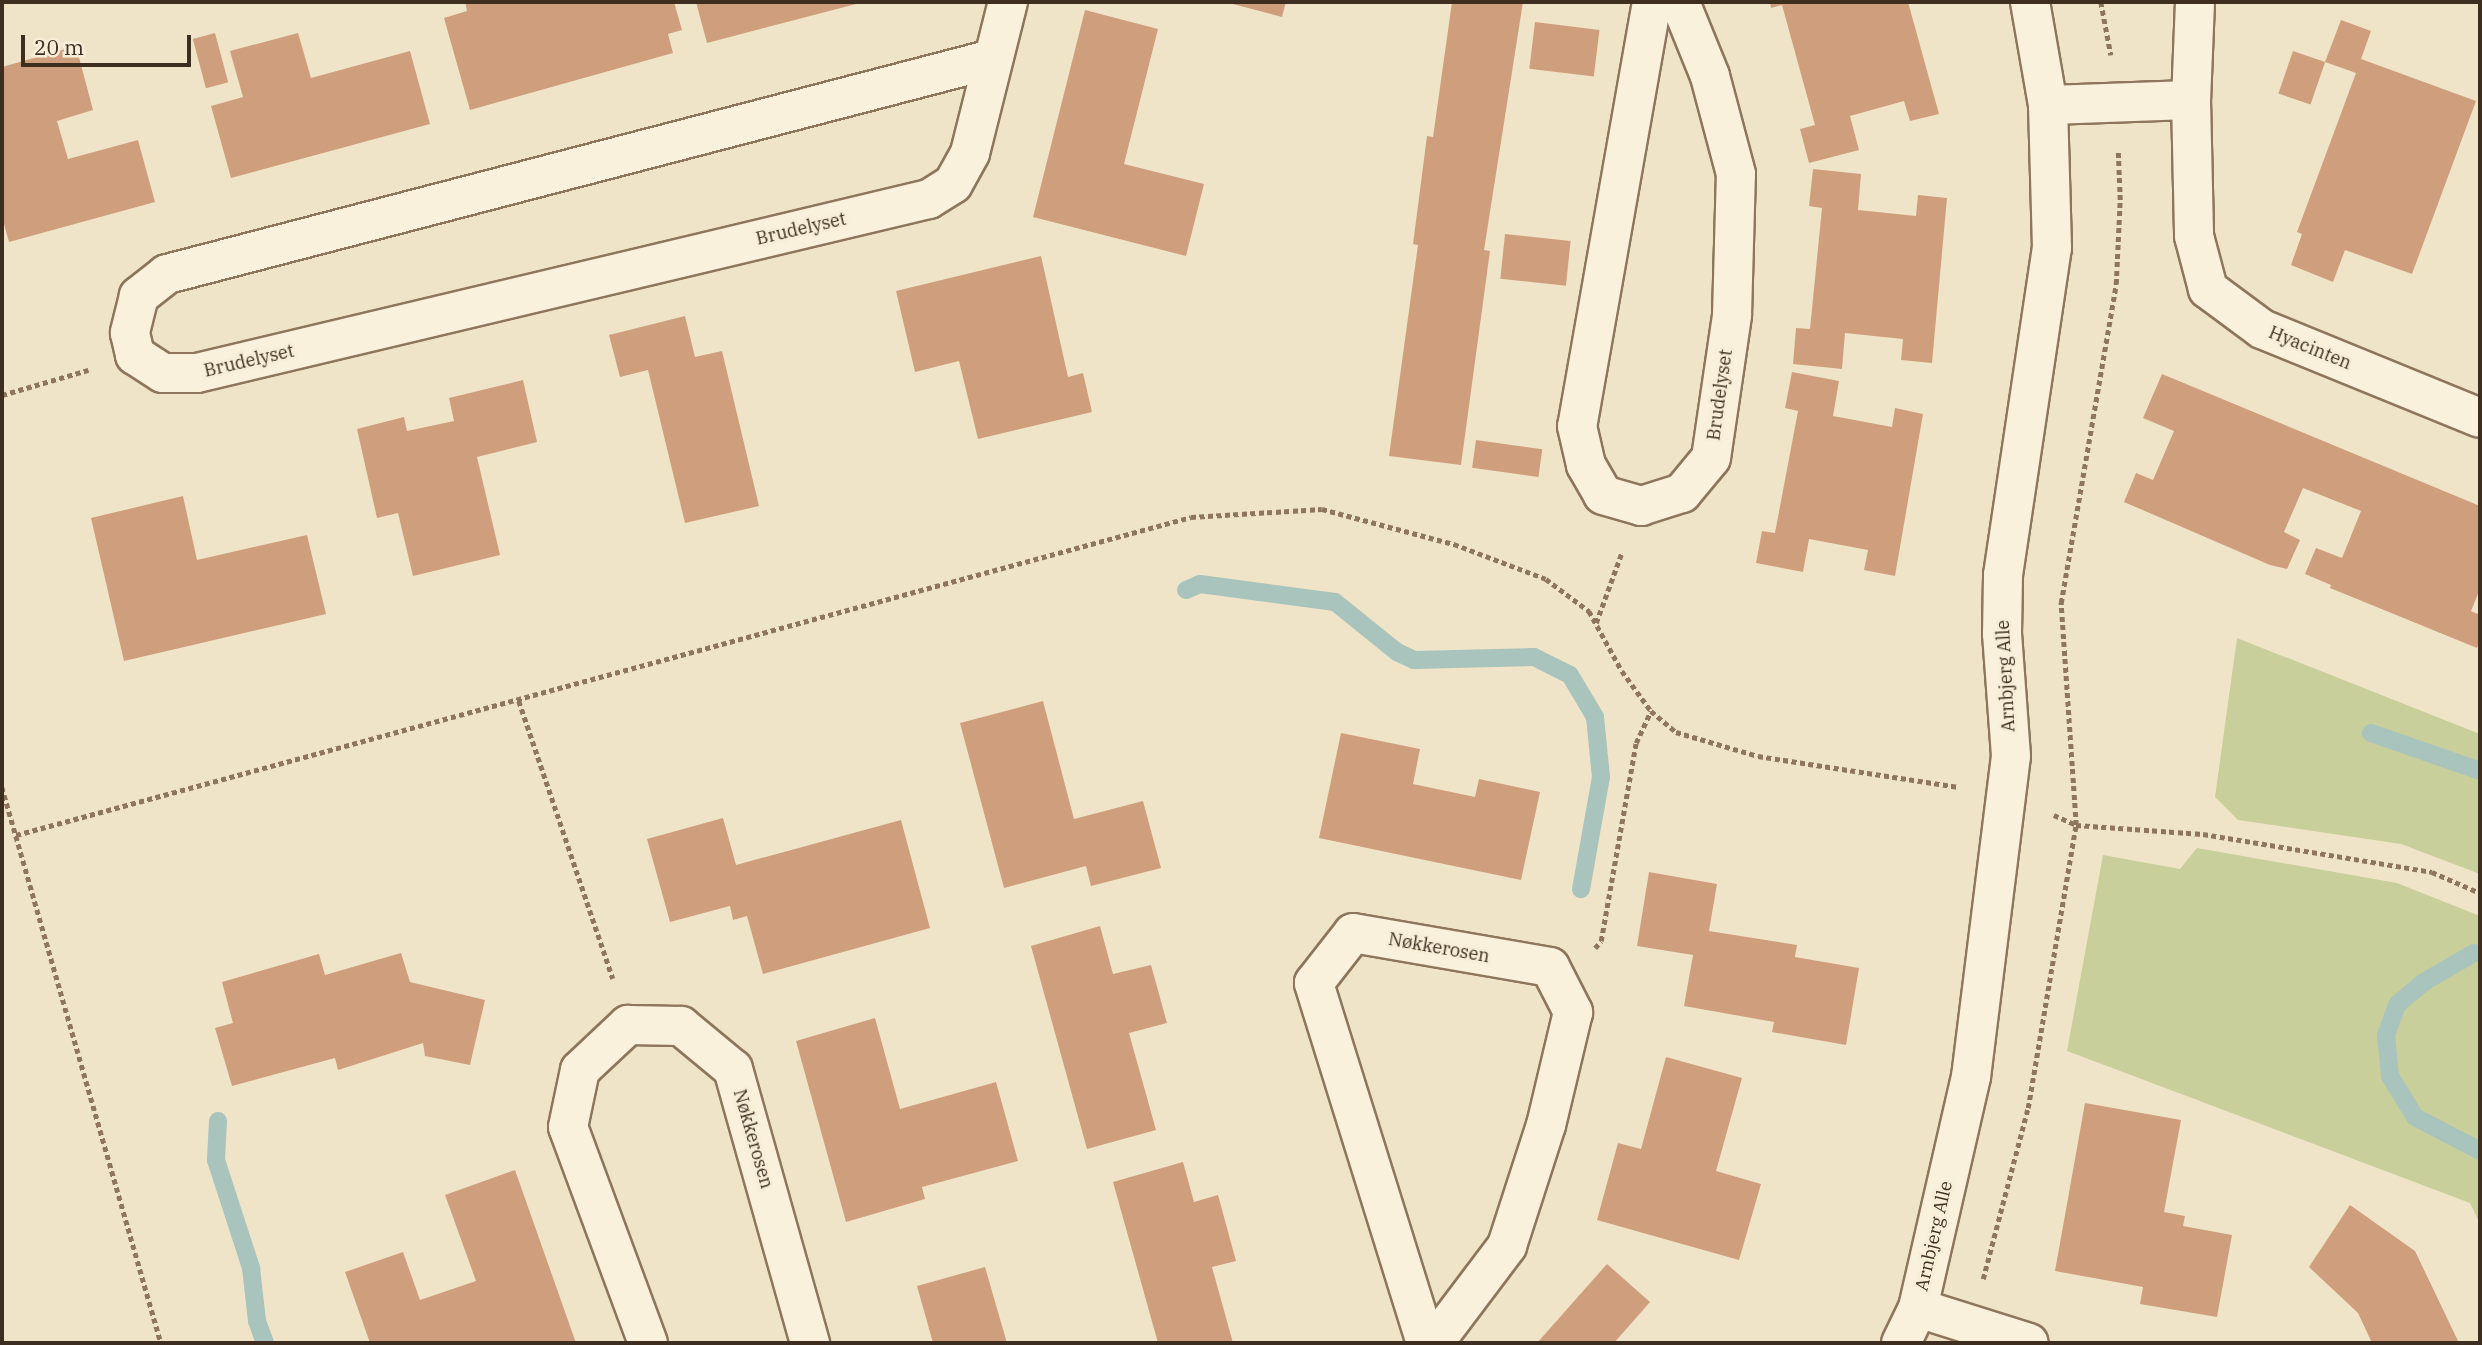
<!DOCTYPE html>
<html>
<head>
<meta charset="utf-8">
<style>
	body { margin:0 }
	#map { position:relative; width:2482px; height:1345px; overflow:hidden; background:#f0e4c8; font-family:"IBM Plex Serif",serif }
	div>[style] { position:absolute }
	.green>* { inset:0; background:#c9cf9b }
	.stream>* { height:18px; margin:-9px; padding:0 9px; transform-origin:9px; border-radius:9px; background:#a9c4bc }
	.building>* { inset:0; background:#cf9f7d; transform-origin:0 0 }
	.path>* { height:4.5px; margin-top:-2.25px; transform-origin:0; background:repeating-linear-gradient(90deg,#8d765c 0 5px,transparent 0 8.5px) }
	.roads { filter:drop-shadow(2px 0 #8d765c) drop-shadow(-2px 0 #8d765c) drop-shadow(0 2px #8d765c) drop-shadow(0 -2px #8d765c) }
	.street>* { height:38px; margin:-19px; padding:0 19px; transform-origin:19px; border-radius:19px; background:#faf1dc }
	.secondary>* { height:38px; margin:-19px; padding:0 19px; transform-origin:19px; border-radius:19px; background:#faf1dc }
	span { translate:-50% -50%; white-space:nowrap; text-align:center; line-height:1.15; -webkit-text-stroke:6px #f7eed8; paint-order:stroke }
	.street-label { font-size:18px; color:#3d2e20 }
	.frame { position:absolute; inset:0; border:4px solid #3d2e20; pointer-events:none }
	.scale { position:absolute; left:21px; top:35px; width:170px; height:32px; box-sizing:border-box; border:4px solid #3d2e20; border-top:0; padding-left:9px; font-size:21px; line-height:24px; white-space:nowrap; color:#3d2e20; -webkit-text-stroke:5px #f7eed8; paint-order:stroke }
</style>
</head>
<body>
<div id="map">
	<div class="green">
		<div style="clip-path:polygon(2237px 638px,2480px 734px,2480px 874px,2401px 844px,2238px 820px,2215px 797px)"></div>
		<div style="clip-path:polygon(2197px 848px,2397px 883px,2480px 916px,2480px 1224px,2470px 1203px,2067px 1051px,2103px 855px,2180px 869px)"></div>
	</div>
	<div class="stream">
		<div style="left:1186px;top:590px;width:15px;rotate:-23deg"></div>
		<div style="left:1200px;top:584px;width:136px;rotate:7.6deg"></div>
		<div style="left:1335px;top:602px;width:80px;rotate:38.9deg"></div>
		<div style="left:1397px;top:652px;width:19px;rotate:25deg"></div>
		<div style="left:1414px;top:660px;width:120px;rotate:-1.4deg"></div>
		<div style="left:1534px;top:657px;width:40px;rotate:26.6deg"></div>
		<div style="left:1570px;top:675px;width:49px;rotate:59.2deg"></div>
		<div style="left:1595px;top:717px;width:60px;rotate:84.3deg"></div>
		<div style="left:1601px;top:777px;width:114px;rotate:100.1deg"></div>
		<div style="left:2371px;top:733px;width:115px;rotate:19.2deg"></div>
		<div style="left:2474px;top:953px;width:58px;rotate:149.9deg"></div>
		<div style="left:2424px;top:982px;width:35px;rotate:140deg"></div>
		<div style="left:2397px;top:1005px;width:32px;rotate:110deg"></div>
		<div style="left:2386px;top:1035px;width:41px;rotate:84.4deg"></div>
		<div style="left:2390px;top:1076px;width:48px;rotate:58.6deg"></div>
		<div style="left:2415px;top:1117px;width:73px;rotate:27.6deg"></div>
		<div style="left:218px;top:1121px;width:39px;rotate:93deg"></div>
		<div style="left:216px;top:1160px;width:114px;rotate:72deg"></div>
		<div style="left:251px;top:1268px;width:53px;rotate:83.5deg"></div>
		<div style="left:257px;top:1321px;width:23px;rotate:70deg"></div>
	</div>
	<div class="building">
		<div style="clip-path:polygon(465px 2px,674px 2px,682px 30px,668px 34px,673px 53px,470px 110px,444px 18px,467px 11px)"></div>
		<div style="clip-path:polygon(696px 2px,860px 2px,860px 3px,707px 43px)"></div>
		<div style="clip-path:polygon(1225px 2px,1286px 2px,1282px 17px)"></div>
		<div style="clip-path:polygon(1452px 2px,1523px 2px,1484px 250px,1490px 251px,1461px 465px,1389px 456px,1418px 245px,1413px 244px,1427px 136px,1433px 137px)"></div>
		<div style="clip-path:polygon(1770px 2px,1908px 2px,1939px 114px,1910px 121px,1904px 101px,1850px 116px,1859px 150px,1809px 163px,1800px 129px,1815px 125px,1782px 5px,1771px 8px)"></div>
		<div style="clip-path:polygon(1085px 10px,1158px 29px,1124px 164px,1204px 184px,1186px 256px,1033px 217px)"></div>
		<div style="clip-path:polygon(2341px 20px,2371px 31px,2361px 59px,2476px 101px,2412px 274px,2345px 250px,2333px 282px,2291px 265px,2302px 234px,2297px 232px,2356px 73px,2325px 62px)"></div>
		<div style="left:1535px;top:22px;width:65px;height:47px;rotate:7deg"></div>
		<div style="left:215px;top:33px;width:51px;height:23px;rotate:75deg"></div>
		<div style="clip-path:polygon(298px 33px,311px 78px,410px 51px,430px 124px,231px 178px,211px 106px,243px 97px,230px 51px)"></div>
		<div style="clip-path:polygon(76px 46px,93px 110px,57px 121px,68px 159px,138px 140px,155px 202px,9px 242px,2px 217px,2px 67px)"></div>
		<div style="left:2293px;top:51px;width:34px;height:45px;rotate:19deg"></div>
		<div style="clip-path:polygon(1813px 169px,1861px 174px,1858px 210px,1916px 216px,1918px 195px,1947px 198px,1932px 363px,1901px 360px,1903px 339px,1845px 333px,1842px 369px,1793px 364px,1796px 328px,1810px 329px,1822px 208px,1809px 206px)"></div>
		<div style="left:1505px;top:234px;width:66px;height:45px;rotate:6deg"></div>
		<div style="clip-path:polygon(1041px 256px,1068px 377px,1083px 373px,1092px 412px,978px 439px,959px 361px,915px 372px,896px 291px)"></div>
		<div style="clip-path:polygon(685px 316px,695px 357px,722px 351px,759px 506px,685px 523px,648px 370px,620px 377px,609px 335px)"></div>
		<div style="clip-path:polygon(1792px 372px,1839px 381px,1833px 416px,1892px 427px,1895px 408px,1923px 414px,1895px 576px,1864px 570px,1868px 550px,1809px 539px,1803px 572px,1756px 563px,1762px 531px,1775px 533px,1798px 411px,1785px 408px)"></div>
		<div style="clip-path:polygon(2162px 374px,2480px 506px,2480px 589px,2471px 611px,2480px 615px,2480px 640px,2477px 648px,2330px 588px,2331px 585px,2305px 574px,2316px 548px,2342px 558px,2361px 511px,2303px 488px,2284px 532px,2300px 540px,2287px 569px,2270px 565px,2124px 502px,2136px 473px,2153px 480px,2174px 431px,2143px 418px)"></div>
		<div style="clip-path:polygon(523px 380px,537px 442px,477px 457px,500px 555px,413px 576px,398px 513px,377px 518px,357px 429px,404px 417px,407px 431px,454px 421px,449px 398px)"></div>
		<div style="left:1476px;top:440px;width:67px;height:28px;rotate:8deg"></div>
		<div style="clip-path:polygon(183px 496px,197px 560px,307px 535px,326px 614px,124px 661px,91px 518px)"></div>
		<div style="clip-path:polygon(1043px 701px,1074px 819px,1143px 801px,1161px 868px,1091px 886px,1086px 866px,1004px 888px,960px 723px)"></div>
		<div style="clip-path:polygon(1341px 733px,1420px 749px,1413px 784px,1475px 797px,1479px 779px,1540px 792px,1521px 880px,1319px 838px)"></div>
		<div style="clip-path:polygon(723px 818px,736px 865px,901px 820px,930px 928px,763px 974px,747px 916px,733px 920px,730px 906px,670px 922px,647px 839px)"></div>
		<div style="clip-path:polygon(1649px 872px,1717px 884px,1709px 931px,1797px 945px,1795px 957px,1859px 968px,1846px 1045px,1772px 1032px,1774px 1022px,1684px 1006px,1693px 955px,1637px 946px)"></div>
		<div style="clip-path:polygon(1100px 926px,1113px 974px,1151px 965px,1167px 1023px,1129px 1033px,1156px 1130px,1087px 1149px,1031px 946px)"></div>
		<div style="clip-path:polygon(401px 953px,410px 982px,485px 1000px,470px 1065px,425px 1056px,423px 1043px,338px 1070px,335px 1058px,232px 1086px,215px 1028px,233px 1023px,222px 982px,319px 954px,325px 975px)"></div>
		<div style="clip-path:polygon(875px 1018px,900px 1109px,996px 1082px,1018px 1161px,922px 1187px,925px 1199px,846px 1222px,796px 1041px)"></div>
		<div style="clip-path:polygon(1666px 1057px,1742px 1078px,1716px 1171px,1761px 1184px,1739px 1260px,1597px 1220px,1618px 1143px,1641px 1149px)"></div>
		<div style="clip-path:polygon(2085px 1103px,2181px 1120px,2164px 1212px,2185px 1216px,2183px 1226px,2232px 1235px,2217px 1317px,2140px 1304px,2143px 1287px,2055px 1271px)"></div>
		<div style="clip-path:polygon(1183px 1162px,1194px 1202px,1218px 1195px,1236px 1261px,1212px 1267px,1233px 1343px,1158px 1343px,1113px 1182px)"></div>
		<div style="clip-path:polygon(515px 1170px,576px 1343px,370px 1343px,345px 1272px,403px 1252px,420px 1300px,476px 1281px,445px 1195px)"></div>
		<div style="clip-path:polygon(2350px 1205px,2415px 1251px,2459px 1343px,2372px 1343px,2358px 1313px,2309px 1267px)"></div>
		<div style="clip-path:polygon(1607px 1264px,1650px 1302px,1614px 1343px,1537px 1343px)"></div>
		<div style="clip-path:polygon(985px 1267px,1007px 1343px,933px 1343px,917px 1286px)"></div>
	</div>
	<div class="path">
		<div style="left:2101px;top:2px;width:54px;rotate:79.3deg"></div>
		<div style="left:2px;top:395px;width:90px;rotate:-16.2deg"></div>
		<div style="left:1596px;top:623px;width:76px;rotate:-69.9deg"></div>
		<div style="left:519px;top:701px;width:293px;rotate:71.3deg"></div>
		<div style="left:2px;top:787px;width:578px;rotate:74.04deg"></div>
		<div style="left:2054px;top:815px;width:24px;rotate:24deg"></div>
		<div style="left:2076px;top:825px;width:127px;rotate:4.1deg"></div>
		<div style="left:2203px;top:834px;width:232px;rotate:9.4deg"></div>
		<div style="left:2432px;top:872px;width:52px;rotate:23.6deg"></div>
		<div style="left:16px;top:835px;width:1217px;rotate:-15.14deg"></div>
		<div style="left:1191px;top:517px;width:131px;rotate:-3.5deg"></div>
		<div style="left:1322px;top:509px;width:137px;rotate:14.9deg"></div>
		<div style="left:1454px;top:544px;width:98px;rotate:20.8deg"></div>
		<div style="left:1546px;top:579px;width:54px;rotate:36.7deg"></div>
		<div style="left:1589px;top:611px;width:68px;rotate:61.2deg"></div>
		<div style="left:1622px;top:671px;width:49px;rotate:54.1deg"></div>
		<div style="left:1651px;top:711px;width:33px;rotate:40deg"></div>
		<div style="left:1676px;top:732px;width:85px;rotate:16.3deg"></div>
		<div style="left:1758px;top:756px;width:203px;rotate:8.8deg"></div>
		<div style="left:1595px;top:948px;width:9px;rotate:-49deg"></div>
		<div style="left:1601px;top:941px;width:201px;rotate:-80deg"></div>
		<div style="left:1636px;top:743px;width:35px;rotate:-65deg"></div>
		<div style="left:1983px;top:1279px;width:177px;rotate:-75.3deg"></div>
		<div style="left:2028px;top:1108px;width:287px;rotate:-80.4deg"></div>
		<div style="left:2076px;top:825px;width:223px;rotate:-93.9deg"></div>
		<div style="left:2061px;top:603px;width:324px;rotate:-80.2deg"></div>
		<div style="left:2116px;top:284px;width:84px;rotate:-87.3deg"></div>
		<div style="left:2120px;top:200px;width:49px;rotate:-92.3deg"></div>
	</div>
	<div class="roads">
		<div class="street">
			<div style="left:1652px;top:2px;width:431px;rotate:100deg"></div>
			<div style="left:1577px;top:426px;width:40px;rotate:77deg"></div>
			<div style="left:1586px;top:465px;width:34px;rotate:60deg"></div>
			<div style="left:1603px;top:495px;width:40px;rotate:16deg"></div>
			<div style="left:1641px;top:506px;width:43px;rotate:-17.6deg"></div>
			<div style="left:1682px;top:493px;width:45px;rotate:-50.4deg"></div>
			<div style="left:1711px;top:458px;width:145px;rotate:-81.6deg"></div>
			<div style="left:1732px;top:315px;width:141px;rotate:-88.4deg"></div>
			<div style="left:1736px;top:174px;width:101px;rotate:-104.9deg"></div>
			<div style="left:1710px;top:76px;width:80px;rotate:-112.1deg"></div>
			<div style="left:2195px;top:2px;width:98px;rotate:92.3deg"></div>
			<div style="left:2191px;top:100px;width:136px;rotate:88.7deg"></div>
			<div style="left:2194px;top:236px;width:55px;rotate:75.2deg"></div>
			<div style="left:2208px;top:289px;width:67px;rotate:36.5deg"></div>
			<div style="left:2262px;top:329px;width:235px;rotate:22.2deg"></div>
			<div style="left:992px;top:59px;width:853px;rotate:165.39deg"></div>
			<div style="left:167px;top:274px;width:36px;rotate:142deg"></div>
			<div style="left:139px;top:296px;width:38px;rotate:104deg"></div>
			<div style="left:130px;top:333px;width:23px;rotate:77deg"></div>
			<div style="left:135px;top:355px;width:33px;rotate:33deg"></div>
			<div style="left:163px;top:373px;width:34px"></div>
			<div style="left:197px;top:373px;width:752px;rotate:-13.37deg"></div>
			<div style="left:929px;top:199px;width:28px;rotate:-32deg"></div>
			<div style="left:953px;top:184px;width:35px;rotate:-61deg"></div>
			<div style="left:970px;top:153px;width:156px;rotate:-75.9deg"></div>
			<div style="left:2048px;top:105px;width:143px;rotate:-2deg"></div>
			<div style="left:1918px;top:1308px;width:116px;rotate:17.5deg"></div>
			<div style="left:648px;top:1343px;width:230px;rotate:-110.3deg"></div>
			<div style="left:568px;top:1127px;width:58px;rotate:-78.1deg"></div>
			<div style="left:580px;top:1070px;width:66px;rotate:-43.2deg"></div>
			<div style="left:628px;top:1025px;width:53px;rotate:1.1deg"></div>
			<div style="left:681px;top:1026px;width:67px;rotate:39.6deg"></div>
			<div style="left:733px;top:1069px;width:285px;rotate:74.3deg"></div>
			<div style="left:1426px;top:1343px;width:377px;rotate:-107.3deg"></div>
			<div style="left:1314px;top:983px;width:63px;rotate:-52deg"></div>
			<div style="left:1353px;top:933px;width:200px;rotate:9.8deg"></div>
			<div style="left:1550px;top:967px;width:51px;rotate:62.9deg"></div>
			<div style="left:1573px;top:1012px;width:116px;rotate:103.4deg"></div>
			<div style="left:1546px;top:1125px;width:127px;rotate:107.9deg"></div>
			<div style="left:1507px;top:1246px;width:121px;rotate:127deg"></div>
		</div>
		<div class="secondary">
			<div style="left:1901px;top:1343px;width:39px;rotate:-64deg"></div>
			<div style="left:1918px;top:1308px;width:237px;rotate:-77.1deg"></div>
			<div style="left:1971px;top:1077px;width:323px;rotate:-82.9deg"></div>
			<div style="left:2011px;top:756px;width:122px;rotate:-94.2deg"></div>
			<div style="left:2002px;top:634px;width:59px;rotate:-89deg"></div>
			<div style="left:2003px;top:575px;width:331px;rotate:-81.5deg"></div>
			<div style="left:2052px;top:248px;width:143px;rotate:-91.6deg"></div>
			<div style="left:2048px;top:105px;width:105px;rotate:-99.9deg"></div>
		</div>
	</div>
	<div class="street-label">
		<span style="left:801px;top:229px;rotate:-13deg">Brudelyset</span>
		<span style="left:2310px;top:348px;rotate:22deg">Hyacinten</span>
		<span style="left:249px;top:361px;rotate:-13deg">Brudelyset</span>
		<span style="left:1720px;top:395px;rotate:-82deg">Brudelyset</span>
		<span style="left:2006px;top:676px;rotate:-93deg">Arnbjerg Alle</span>
		<span style="left:1439px;top:948px;rotate:10deg">Nøkkerosen</span>
		<span style="left:753px;top:1139px;rotate:74deg">Nøkkerosen</span>
		<span style="left:1934px;top:1236px;rotate:-77deg">Arnbjerg Alle</span>
	</div>
	<div class="frame"></div>
	<div class="scale">20 m</div>
</div>
</body>
</html>
